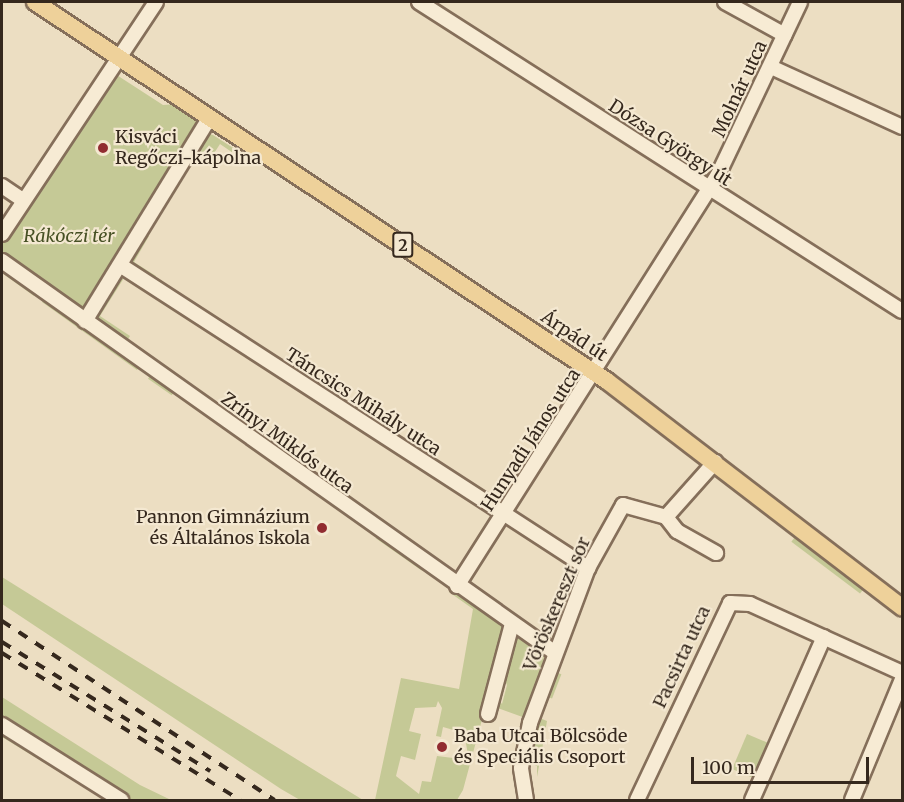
<!DOCTYPE html>
<html>
<head>
<meta charset="utf-8">
<style>
	body { margin:0 }
	#map { position:relative; width:904px; height:802px; overflow:hidden; background:#ecdec2; font-family:Merriweather,serif }
	div>[style] { position:absolute }
	.green>* { inset:0; background:#c5c996; transform-origin:0 0 }
	.roads { filter:drop-shadow(2px 0 #856f5a) drop-shadow(-2px 0 #856f5a) drop-shadow(0 2px #856f5a) drop-shadow(0 -2px #856f5a) }
	.minor>* { height:14px; margin:-7px; padding:0 7px; transform-origin:7px; border-radius:7px; background:#f7ebd4 }
	.major>* { height:16px; margin:-8px; padding:0 8px; transform-origin:8px; border-radius:8px; background:#eed19a }
	.rail>* { height:4px; margin-top:-2px; transform-origin:0; background:repeating-linear-gradient(90deg,#35281d 0 10px,transparent 0 20px) }
	.dots>* { width:16px; height:16px; translate:-50% -50%; box-sizing:border-box; border:3px solid #f4e8d1; border-radius:50% }
	span { translate:-50% -50%; white-space:nowrap; text-align:center; line-height:1.15; -webkit-text-stroke:4.5px #f4e8d1; paint-order:stroke }
	.shield-label span { padding:2px 4px; background:#f4e8d1; border:2px solid; border-radius:4px; -webkit-text-stroke-width:0 }
	.shield-label { font-size:16px; color:#35281d; font-weight:700 }
	.street-label { font-size:18px; color:#35281d }
	.poi-label { font-size:18px; color:#35281d }
	.left { translate:0 -50%; text-align:left }
	.right { translate:-100% -50%; text-align:right }
	.park-label { font-size:18px; color:#475125; font-style:italic }
	.frame { position:absolute; inset:0; border:3px solid #35281d; pointer-events:none }
	.scale { position:absolute; left:691px; top:757px; width:178px; height:27px; box-sizing:border-box; border:3px solid #35281d; border-top:0; padding-left:8px; font-size:18px; line-height:21px; white-space:nowrap; color:#35281d; -webkit-text-stroke:4px #f4e8d1; paint-order:stroke }
</style>
</head>
<body>
<div id="map">
	<div class="green">
		<div style="clip-path:polygon(109px 70px,163px 105px,178px 104px,206px 123px,85px 321px,2px 261px,2px 234px)"></div>
		<div style="clip-path:polygon(210px 134px,213px 135px,241px 153px,239px 157px,220px 144px,211px 158px,197px 149px)"></div>
		<div style="clip-path:polygon(145px 233px,149px 236px,134px 262px,156px 276px,154px 281px,128px 261px)"></div>
		<div style="clip-path:polygon(2px 265px,36px 292px,34px 296px,2px 273px)"></div>
		<div style="clip-path:polygon(126px 274px,189px 315px,187px 319px,124px 278px,100px 316px,130px 336px,125px 344px,96px 322px,95px 314px)"></div>
		<div style="clip-path:polygon(45px 299px,138px 363px,139px 367px,137px 370px,42px 302px)"></div>
		<div style="left:152px;top:373px;width:29px;height:7px;rotate:35deg"></div>
		<div style="left:378px;top:535px;width:56px;height:4px;rotate:35deg"></div>
		<div style="left:795px;top:537px;width:86px;height:6px;rotate:37deg"></div>
		<div style="clip-path:polygon(2px 577px,106px 642px,363px 800px,300px 800px,281px 789px,2px 604px)"></div>
		<div style="clip-path:polygon(evenodd,452px 587px,507px 627px,463px 790px,457px 800px,375px 800px,401px 678px,459px 689px,473px 609px,449px 592px,452px 587px,438px 701px,442px 708px,436px 736px,441px 737px,443px 727px,464px 733px,469px 760px,437px 756px,431px 782px,422px 781px,419px 794px,396px 776px,401px 756px,415px 760px,421px 734px,409px 731px,415px 708px,436px 707px,438px 701px)"></div>
		<div style="clip-path:polygon(515px 631px,545px 654px,528px 719px,495px 707px,497px 698px,502px 704px,507px 685px,503px 676px)"></div>
		<div style="left:553px;top:671px;width:9px;height:26px;rotate:21deg"></div>
		<div style="clip-path:polygon(902px 694px,902px 703px,870px 772px)"></div>
		<div style="clip-path:polygon(2px 697px,140px 785px,171px 800px,105px 800px,2px 737px)"></div>
		<div style="clip-path:polygon(537px 717px,547px 721px,544px 738px,533px 734px)"></div>
		<div style="left:747px;top:734px;width:25px;height:38px;rotate:23deg"></div>
		<div style="clip-path:polygon(531px 739px,543px 744px,537px 777px,537px 766px,527px 762px)"></div>
	</div>
	<div class="roads">
		<div class="minor">
			<div style="left:419px;top:2px;width:573px;rotate:32.61deg"></div>
			<div style="left:725px;top:2px;width:68px;rotate:28.8deg"></div>
			<div style="left:771px;top:67px;width:144px;rotate:24.6deg"></div>
			<div style="left:2px;top:186px;width:25px;rotate:34deg"></div>
			<div style="left:2px;top:234px;width:278px;rotate:-56.4deg"></div>
			<div style="left:2px;top:261px;width:676px;rotate:35.31deg"></div>
			<div style="left:120px;top:265px;width:558px;rotate:32.92deg"></div>
			<div style="left:85px;top:321px;width:239px;rotate:-58.5deg"></div>
			<div style="left:666px;top:517px;width:74px;rotate:-48.3deg"></div>
			<div style="left:666px;top:517px;width:18px;rotate:52deg"></div>
			<div style="left:677px;top:531px;width:45px;rotate:29.4deg"></div>
			<div style="left:457px;top:586px;width:487px;rotate:-57.6deg"></div>
			<div style="left:718px;top:175px;width:191px;rotate:-64.6deg"></div>
			<div style="left:488px;top:714px;width:93px;rotate:-75.1deg"></div>
			<div style="left:2px;top:725px;width:141px;rotate:32.2deg"></div>
			<div style="left:526px;top:800px;width:32px;rotate:-99deg"></div>
			<div style="left:521px;top:768px;width:46px;rotate:-78.7deg"></div>
			<div style="left:530px;top:723px;width:165px;rotate:-69.5deg"></div>
			<div style="left:588px;top:568px;width:72px;rotate:-60.9deg"></div>
			<div style="left:623px;top:505px;width:45px;rotate:15.6deg"></div>
			<div style="left:637px;top:800px;width:218px;rotate:-64.7deg"></div>
			<div style="left:730px;top:603px;width:20px;rotate:3deg"></div>
			<div style="left:750px;top:604px;width:167px;rotate:24.4deg"></div>
			<div style="left:752px;top:800px;width:178px;rotate:-66.2deg"></div>
			<div style="left:852px;top:800px;width:131px;rotate:-67.5deg"></div>
		</div>
		<div class="major">
			<div style="left:35px;top:2px;width:686px;rotate:33.53deg"></div>
			<div style="left:607px;top:381px;width:372px;rotate:37.5deg"></div>
		</div>
	</div>
	<div class="rail">
		<div style="left:2px;top:621px;width:326px;rotate:33.3deg"></div>
		<div style="left:2px;top:642px;width:245px;rotate:31.8deg"></div>
		<div style="left:2px;top:653px;width:280px;rotate:31.7deg"></div>
	</div>
	<div class="dots">
		<div style="left:103px;top:148px;background:#912c31"></div>
		<div style="left:322px;top:528px;background:#912c31"></div>
		<div style="left:442px;top:747px;background:#912c31"></div>
	</div>
	<div class="shield-label">
		<span style="left:403px;top:245px">2</span>
	</div>
	<div class="street-label">
		<span style="left:740px;top:89px;rotate:-65deg">Molnár utca</span>
		<span style="left:670px;top:143px;rotate:33deg">Dózsa György út</span>
		<span style="left:574px;top:336px;rotate:34deg">Árpád út</span>
		<span style="left:363px;top:402px;rotate:33deg">Táncsics Mihály utca</span>
		<span style="left:531px;top:440px;rotate:-57deg">Hunyadi János utca</span>
		<span style="left:287px;top:443px;rotate:36deg">Zrínyi Miklós utca</span>
		<span style="left:557px;top:604px;rotate:-67deg">Vöröskereszt sor</span>
		<span style="left:682px;top:657px;rotate:-65deg">Pacsirta utca</span>
	</div>
	<div class="poi-label">
		<span class="left" style="left:115px;top:148px">Kisváci<br>Regőczi-kápolna</span>
		<span class="right" style="left:310px;top:528px">Pannon Gimnázium<br>és Általános Iskola</span>
		<span class="left" style="left:454px;top:747px">Baba Utcai Bölcsöde<br>és Speciális Csoport</span>
	</div>
	<div class="park-label">
		<span style="left:69px;top:236px">Rákóczi tér</span>
	</div>
	<div class="frame"></div>
	<div class="scale">100 m</div>
</div>
</body>
</html>
